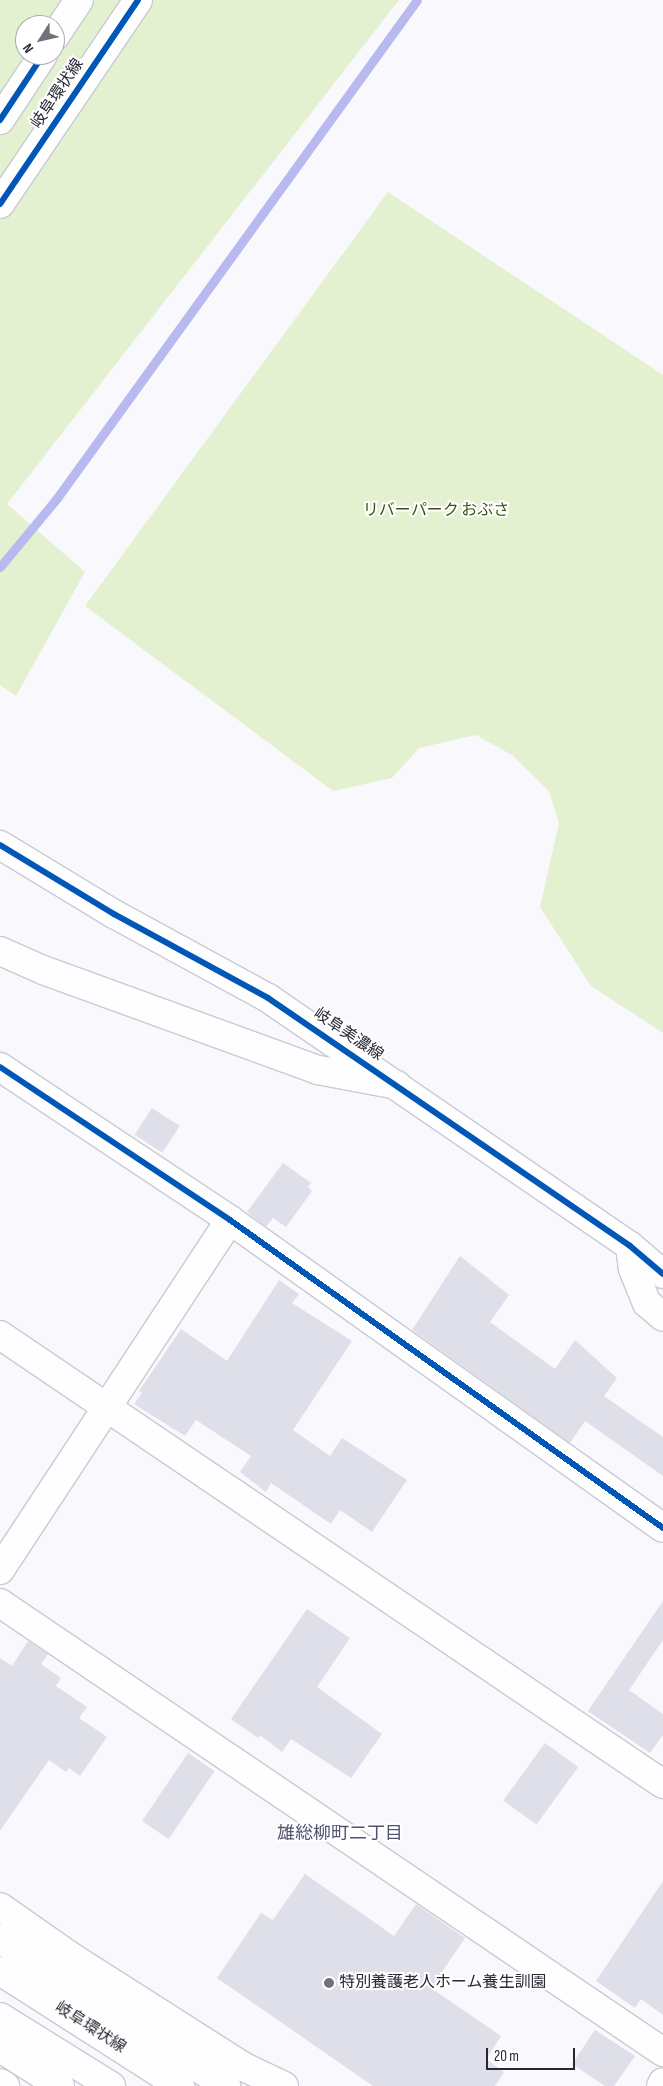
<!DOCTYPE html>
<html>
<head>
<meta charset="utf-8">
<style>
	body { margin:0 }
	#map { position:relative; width:663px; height:2086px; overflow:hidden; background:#f8f8fd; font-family:"Sofia Sans Condensed","Noto Sans JP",sans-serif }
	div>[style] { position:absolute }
	.green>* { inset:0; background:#e3f1d0 }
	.stream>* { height:9px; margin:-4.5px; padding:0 4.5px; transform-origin:4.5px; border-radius:4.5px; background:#b8baef }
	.building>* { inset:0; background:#dedfe8; transform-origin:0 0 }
	.roads { filter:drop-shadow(1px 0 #c9cad3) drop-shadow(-1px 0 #c9cad3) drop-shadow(0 1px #c9cad3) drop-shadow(0 -1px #c9cad3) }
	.minor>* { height:28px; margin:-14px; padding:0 14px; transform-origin:14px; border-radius:14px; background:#fefeff }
	.tertiary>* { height:28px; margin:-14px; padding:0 14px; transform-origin:14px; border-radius:14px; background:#fefeff }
	.primary>* { height:28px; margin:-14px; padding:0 14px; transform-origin:14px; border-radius:14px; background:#fefeff }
	.cycleway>* { height:6px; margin:-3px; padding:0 3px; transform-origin:3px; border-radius:3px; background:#0057b8 }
	.dots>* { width:14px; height:14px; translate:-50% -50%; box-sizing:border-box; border:2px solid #fff; border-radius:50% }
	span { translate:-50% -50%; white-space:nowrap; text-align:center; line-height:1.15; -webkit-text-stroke:4px #fff; paint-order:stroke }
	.street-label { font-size:16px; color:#272835 }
	.park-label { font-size:16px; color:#3c4f18 }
	.poi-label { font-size:16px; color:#272835 }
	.left { translate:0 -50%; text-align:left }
	.neighbourhood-label { font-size:18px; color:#515370 }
	.north { position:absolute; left:15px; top:15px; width:50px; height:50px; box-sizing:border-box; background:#fff; border:1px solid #a9a9ae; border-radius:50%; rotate:235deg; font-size:14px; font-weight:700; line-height:20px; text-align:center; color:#272835 }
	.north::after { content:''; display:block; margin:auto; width:18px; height:22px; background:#70717b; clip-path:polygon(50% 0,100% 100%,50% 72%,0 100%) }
	.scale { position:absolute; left:486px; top:2048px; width:89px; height:22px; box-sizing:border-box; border:2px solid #272835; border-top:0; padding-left:6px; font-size:15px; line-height:18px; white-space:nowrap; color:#272835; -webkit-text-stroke:4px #fff; paint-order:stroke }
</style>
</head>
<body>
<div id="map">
	<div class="green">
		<div style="clip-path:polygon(evenodd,0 0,399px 0,7px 504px,85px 572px,16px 696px,0 685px,0 0,25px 25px,55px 25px,55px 55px,25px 55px,25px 25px)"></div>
		<div style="clip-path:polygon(388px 192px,663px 375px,663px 1033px,591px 986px,540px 907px,559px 823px,549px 791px,512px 755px,476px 735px,419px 748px,392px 778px,333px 791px,85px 606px)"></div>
	</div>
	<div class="stream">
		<div style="left:0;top:567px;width:89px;rotate:-50.4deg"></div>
		<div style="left:57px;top:498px;width:614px;rotate:-54.14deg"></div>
	</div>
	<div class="building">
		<div style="left:152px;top:1108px;width:33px;height:32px;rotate:33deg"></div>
		<div style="clip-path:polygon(283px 1163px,311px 1183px,308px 1187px,312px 1191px,286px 1227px,273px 1218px,266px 1227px,247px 1212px)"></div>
		<div style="clip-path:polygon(460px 1256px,509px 1295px,490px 1322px,555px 1369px,575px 1340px,617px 1378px,604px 1396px,663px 1437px,663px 1476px,585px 1421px,570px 1443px,412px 1330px)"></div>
		<div style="clip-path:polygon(279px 1280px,299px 1294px,292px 1303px,352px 1341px,293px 1430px,330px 1456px,342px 1438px,407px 1480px,372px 1532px,340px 1510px,331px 1524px,271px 1483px,266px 1492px,240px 1472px,251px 1456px,196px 1420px,185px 1436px,134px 1404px,142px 1393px,139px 1391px,181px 1329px,227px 1361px)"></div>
		<div style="clip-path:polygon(663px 1601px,663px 1640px,629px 1690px,663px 1714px,663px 1735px,650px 1753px,588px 1711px)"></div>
		<div style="clip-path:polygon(307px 1609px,350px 1638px,317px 1687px,382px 1734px,351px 1778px,291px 1739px,282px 1752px,260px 1735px,258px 1738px,231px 1719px)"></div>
		<div style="clip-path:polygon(28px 1641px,48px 1654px,41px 1664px,61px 1678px,56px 1686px,87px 1707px,79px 1718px,107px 1737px,80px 1776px,69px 1768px,66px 1772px,49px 1760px,0 1831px,0 1658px,12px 1666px)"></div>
		<div style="left:545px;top:1743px;width:41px;height:71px;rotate:36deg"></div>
		<div style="left:188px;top:1753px;width:32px;height:82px;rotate:34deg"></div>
		<div style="clip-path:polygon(305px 1874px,394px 1936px,416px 1904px,465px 1938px,431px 1988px,501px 2036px,486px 2059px,504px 2072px,495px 2086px,373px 2086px,217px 1978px,261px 1913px,273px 1920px)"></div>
		<div style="clip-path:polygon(663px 1881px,663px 2015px,641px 1999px,635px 2008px,596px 1981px)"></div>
		<div style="clip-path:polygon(595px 2030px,635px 2056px,614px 2086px,605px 2086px,572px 2064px)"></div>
	</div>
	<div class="roads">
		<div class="minor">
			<div style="left:0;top:1067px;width:276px;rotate:33.6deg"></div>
			<div style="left:230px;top:1220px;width:531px;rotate:35.42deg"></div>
			<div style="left:0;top:1335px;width:801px;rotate:34.11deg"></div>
			<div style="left:0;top:1570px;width:419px;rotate:-56.7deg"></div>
			<div style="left:0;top:1603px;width:801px;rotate:34.11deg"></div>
			<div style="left:0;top:1907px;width:85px;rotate:35deg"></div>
			<div style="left:70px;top:1956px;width:209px;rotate:32.5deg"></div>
			<div style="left:246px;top:2068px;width:42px;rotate:25.3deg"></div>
			<div style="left:0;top:2083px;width:6px;rotate:31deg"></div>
		</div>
		<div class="tertiary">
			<div style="left:0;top:951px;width:47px;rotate:23.8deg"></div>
			<div style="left:43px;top:970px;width:293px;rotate:20deg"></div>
			<div style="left:318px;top:1070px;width:80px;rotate:10.8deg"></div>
			<div style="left:630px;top:1246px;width:23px;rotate:83deg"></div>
			<div style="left:633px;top:1269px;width:37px;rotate:68deg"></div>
			<div style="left:647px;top:1303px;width:21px;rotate:41deg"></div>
			<div style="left:661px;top:2086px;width:4px;rotate:-63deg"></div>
		</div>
		<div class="primary">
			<div style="left:55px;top:36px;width:43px;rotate:-56.3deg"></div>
			<div style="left:0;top:120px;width:78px;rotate:-56.5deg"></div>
			<div style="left:0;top:204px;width:246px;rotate:-55.9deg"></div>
			<div style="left:0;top:845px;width:133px;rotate:31.2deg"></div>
			<div style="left:114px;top:914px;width:175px;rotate:28.6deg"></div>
			<div style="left:268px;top:998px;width:439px;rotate:34.4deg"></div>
			<div style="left:630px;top:1246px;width:43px;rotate:40.3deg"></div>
			<div style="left:0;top:1939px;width:270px;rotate:33deg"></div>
			<div style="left:0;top:1971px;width:214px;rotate:32.6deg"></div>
			<div style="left:0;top:2017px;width:131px;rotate:31.9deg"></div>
			<div style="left:0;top:2048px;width:71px;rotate:32.3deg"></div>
		</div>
	</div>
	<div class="cycleway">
		<div style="left:0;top:120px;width:78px;rotate:-56.5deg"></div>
		<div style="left:0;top:204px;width:246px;rotate:-55.9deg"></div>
		<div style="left:0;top:845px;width:133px;rotate:31.2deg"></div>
		<div style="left:114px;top:914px;width:175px;rotate:28.6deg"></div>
		<div style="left:268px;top:998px;width:439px;rotate:34.4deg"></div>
		<div style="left:630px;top:1246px;width:43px;rotate:40.3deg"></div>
		<div style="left:0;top:1067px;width:276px;rotate:33.6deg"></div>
		<div style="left:230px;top:1220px;width:531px;rotate:35.42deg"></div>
	</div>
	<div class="dots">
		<div style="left:329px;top:1983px;background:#70717b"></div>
	</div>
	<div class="street-label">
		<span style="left:58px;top:94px;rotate:-56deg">岐阜環状線</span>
		<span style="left:348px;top:1035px;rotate:34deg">岐阜美濃線</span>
		<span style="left:90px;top:2028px;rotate:33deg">岐阜環状線</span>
	</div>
	<div class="park-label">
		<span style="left:436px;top:511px">リバーパーク おぶさ</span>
	</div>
	<div class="poi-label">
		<span class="left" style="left:339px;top:1983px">特別養護老人ホーム養生訓園</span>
	</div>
	<div class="neighbourhood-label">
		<span style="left:340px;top:1834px">雄総柳町二丁目</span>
	</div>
	<div class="north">N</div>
	<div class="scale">20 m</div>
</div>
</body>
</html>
